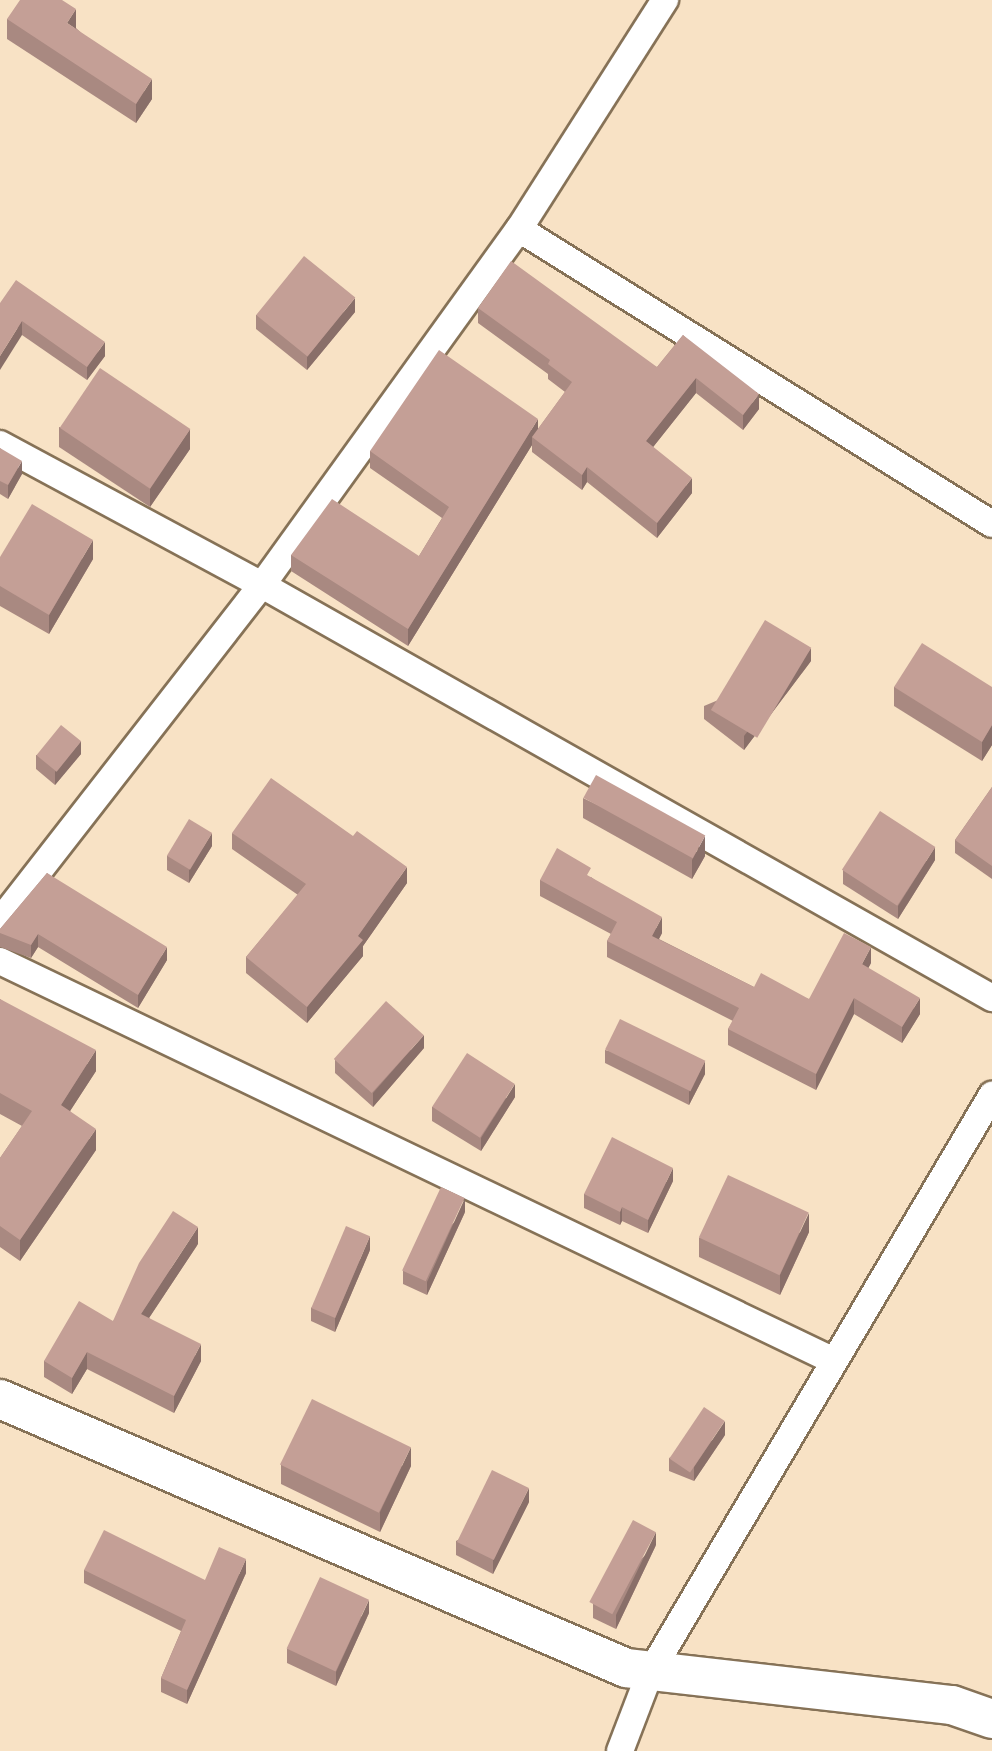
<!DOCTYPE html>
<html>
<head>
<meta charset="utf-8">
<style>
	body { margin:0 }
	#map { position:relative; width:992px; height:1751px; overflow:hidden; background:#f8e2c5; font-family:"PT Sans Narrow",sans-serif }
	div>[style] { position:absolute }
	.roads { filter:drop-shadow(2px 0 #867257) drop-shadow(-2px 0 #867257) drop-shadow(0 2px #867257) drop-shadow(0 -2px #867257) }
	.street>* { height:26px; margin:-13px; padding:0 13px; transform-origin:13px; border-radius:13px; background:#fff }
	.secondary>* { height:38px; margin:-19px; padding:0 19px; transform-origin:19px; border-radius:19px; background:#fff }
	.wall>* { inset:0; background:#a98981 }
	.shaded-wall>* { inset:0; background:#896f69 }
	.building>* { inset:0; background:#c49f96; transform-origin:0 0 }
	span { translate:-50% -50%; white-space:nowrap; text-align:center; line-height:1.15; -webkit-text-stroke:7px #f8e2c5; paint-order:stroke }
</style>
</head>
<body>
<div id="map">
	<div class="roads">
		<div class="street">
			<div style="left:519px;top:229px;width:557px;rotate:31.95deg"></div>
			<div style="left:0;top:444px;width:298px;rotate:28.3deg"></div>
			<div style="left:262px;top:585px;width:839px;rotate:29.5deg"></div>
			<div style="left:0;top:921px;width:426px;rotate:-52.1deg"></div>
			<div style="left:262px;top:585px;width:439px;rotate:-54.2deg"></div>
			<div style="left:519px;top:229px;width:272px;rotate:-57.5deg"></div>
			<div style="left:0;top:961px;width:925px;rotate:25.62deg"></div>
			<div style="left:620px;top:1751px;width:84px;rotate:-69deg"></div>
			<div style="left:650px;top:1673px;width:672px;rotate:-59.39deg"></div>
		</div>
		<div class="secondary">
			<div style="left:0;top:1399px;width:681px;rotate:23.25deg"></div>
			<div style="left:626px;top:1668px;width:328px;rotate:6.5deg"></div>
			<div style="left:952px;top:1705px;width:42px;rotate:19.3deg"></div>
		</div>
	</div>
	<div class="wall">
		<div style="clip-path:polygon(7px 19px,76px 28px,152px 99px,136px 123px,7px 39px)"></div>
		<div style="clip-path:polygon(0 303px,105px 356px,87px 380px,22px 335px)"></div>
		<div style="clip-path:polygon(478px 308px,657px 367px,683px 335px,759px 409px,743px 430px,696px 393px,653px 447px,692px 493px,657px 538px,587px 482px,582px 490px,532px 452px,532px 445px,408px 646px,291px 571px,291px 555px,419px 556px,442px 518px,370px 468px,370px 451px,538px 429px,565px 392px,548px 379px,548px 374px,478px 323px)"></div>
		<div style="clip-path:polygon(355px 312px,307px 370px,256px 329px,256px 315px)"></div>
		<div style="clip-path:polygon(59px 427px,190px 449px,150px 507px,59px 447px)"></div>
		<div style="clip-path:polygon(0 448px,22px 474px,8px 499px,0 494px)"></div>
		<div style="clip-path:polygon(0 557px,93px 559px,49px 634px,0 606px)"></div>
		<div style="clip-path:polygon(811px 661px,744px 750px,704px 719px,704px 706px)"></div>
		<div style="clip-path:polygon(894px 687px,992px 687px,992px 745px,982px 761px,894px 706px)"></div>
		<div style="clip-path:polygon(81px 754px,55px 785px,36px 769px,36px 755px)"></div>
		<div style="clip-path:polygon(992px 787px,992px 879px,955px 853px,955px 840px)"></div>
		<div style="clip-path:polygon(583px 798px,705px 856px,692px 879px,583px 818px)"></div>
		<div style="clip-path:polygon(232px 833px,407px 883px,363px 946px,363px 956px,307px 1023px,246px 973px,246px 957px,298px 895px,232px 849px)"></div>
		<div style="clip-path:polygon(212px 846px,189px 883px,167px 870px,167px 856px)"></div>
		<div style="clip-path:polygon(935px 860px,898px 919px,843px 884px,843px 870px)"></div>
		<div style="clip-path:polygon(47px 873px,167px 960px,138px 1008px,38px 947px,31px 958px,0 947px,0 929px)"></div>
		<div style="clip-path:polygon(591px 877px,662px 933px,659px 939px,754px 987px,809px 999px,871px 963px,868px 968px,920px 1014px,902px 1043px,854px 1014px,816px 1090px,728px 1045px,728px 1029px,733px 1021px,607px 957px,607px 941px,611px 934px,540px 896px,540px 880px)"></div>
		<div style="clip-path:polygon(0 999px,96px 1071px,70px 1111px,96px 1150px,20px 1261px,0 1247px,0 1158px,22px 1126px,0 1114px)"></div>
		<div style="clip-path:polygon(424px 1048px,373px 1107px,335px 1073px,335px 1060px)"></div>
		<div style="clip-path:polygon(605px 1050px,705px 1074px,689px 1105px,605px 1063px)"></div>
		<div style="clip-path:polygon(515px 1097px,481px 1151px,432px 1121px,432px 1107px)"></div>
		<div style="clip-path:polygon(673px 1181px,648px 1233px,622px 1221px,620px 1225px,584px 1208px,584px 1194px)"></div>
		<div style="clip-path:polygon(465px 1212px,427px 1295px,403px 1284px,403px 1271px)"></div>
		<div style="clip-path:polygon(809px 1232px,780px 1295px,699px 1257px,699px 1238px)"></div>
		<div style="clip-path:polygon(198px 1244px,149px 1318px,201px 1361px,174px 1413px,87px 1369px,72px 1394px,44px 1377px,44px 1361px,113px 1321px)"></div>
		<div style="clip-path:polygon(370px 1250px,335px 1332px,311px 1321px,311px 1308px)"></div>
		<div style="clip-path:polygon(725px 1435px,694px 1481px,669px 1471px,669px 1458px)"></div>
		<div style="clip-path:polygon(281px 1465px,411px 1466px,380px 1532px,281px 1484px)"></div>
		<div style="clip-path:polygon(529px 1502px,493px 1574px,456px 1555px,456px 1541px)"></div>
		<div style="clip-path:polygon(656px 1545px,616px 1629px,593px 1618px,593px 1604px)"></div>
		<div style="clip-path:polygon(84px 1570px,205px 1580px,246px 1573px,187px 1704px,161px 1692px,161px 1678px,181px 1631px,84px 1583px)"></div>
		<div style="clip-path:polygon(369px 1613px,336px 1686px,287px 1663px,287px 1649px)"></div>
	</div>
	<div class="shaded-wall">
		<div style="clip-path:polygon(76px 9px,76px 29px,67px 23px)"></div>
		<div style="clip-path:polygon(152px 79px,152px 99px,136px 123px,136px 104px)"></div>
		<div style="clip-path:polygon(355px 298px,355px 312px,307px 370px,307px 357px)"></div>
		<div style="clip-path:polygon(22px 321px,22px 335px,0 370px,0 356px)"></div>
		<div style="clip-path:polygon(105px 342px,105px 356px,87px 380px,87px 367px)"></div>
		<div style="clip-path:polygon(696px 378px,696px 393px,646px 456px,646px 441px)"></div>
		<div style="clip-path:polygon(759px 394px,759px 409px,743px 430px,743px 415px)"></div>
		<div style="clip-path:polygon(538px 419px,538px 435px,532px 437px,532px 445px,408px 646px,408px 629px)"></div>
		<div style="clip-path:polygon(190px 429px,190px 449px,150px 507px,150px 487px)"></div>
		<div style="clip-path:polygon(22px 461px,22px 474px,8px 499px,8px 485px)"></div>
		<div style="clip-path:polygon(587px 467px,587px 482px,582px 490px,582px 475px)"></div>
		<div style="clip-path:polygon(692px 478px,692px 493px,657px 538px,657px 523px)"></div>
		<div style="clip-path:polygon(93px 540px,93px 559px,49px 634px,49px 615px)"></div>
		<div style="clip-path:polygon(811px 648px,811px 661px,744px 750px,744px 736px)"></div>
		<div style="clip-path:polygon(992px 725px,992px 745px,982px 761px,982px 742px)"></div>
		<div style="clip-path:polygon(81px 741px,81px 754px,55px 785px,55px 772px)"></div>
		<div style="clip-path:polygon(212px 833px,212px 846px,189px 883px,189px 870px)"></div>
		<div style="clip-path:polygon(705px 836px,705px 856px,692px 879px,692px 860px)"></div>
		<div style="clip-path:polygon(935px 847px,935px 860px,898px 919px,898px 906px)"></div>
		<div style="clip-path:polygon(407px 867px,407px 883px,363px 946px,363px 956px,307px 1023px,307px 1007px)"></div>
		<div style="clip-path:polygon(662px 917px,662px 933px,652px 952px,652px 936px)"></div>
		<div style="clip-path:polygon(38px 934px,38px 947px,31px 958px,31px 945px)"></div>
		<div style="clip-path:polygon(167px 947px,167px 960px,138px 1008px,138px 995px)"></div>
		<div style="clip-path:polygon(871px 947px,871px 963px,862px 980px,862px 964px)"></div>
		<div style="clip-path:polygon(854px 998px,854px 1014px,816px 1090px,816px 1074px)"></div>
		<div style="clip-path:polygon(920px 998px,920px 1014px,902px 1043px,902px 1027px)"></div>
		<div style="clip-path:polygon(424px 1035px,424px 1048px,373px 1107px,373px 1093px)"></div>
		<div style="clip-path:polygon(96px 1050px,96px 1071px,61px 1125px,61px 1105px)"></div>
		<div style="clip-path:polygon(705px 1061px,705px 1074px,689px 1105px,689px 1092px)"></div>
		<div style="clip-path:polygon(515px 1084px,515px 1097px,481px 1151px,481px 1138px)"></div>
		<div style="clip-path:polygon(96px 1129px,96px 1150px,20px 1261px,20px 1240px)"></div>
		<div style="clip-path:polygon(673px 1168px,673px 1181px,648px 1233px,648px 1220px)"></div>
		<div style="clip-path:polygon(465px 1198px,465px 1212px,427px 1295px,427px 1282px)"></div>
		<div style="clip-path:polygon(622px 1207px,622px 1221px,620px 1225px,620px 1212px)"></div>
		<div style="clip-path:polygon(809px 1213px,809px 1232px,780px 1295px,780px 1275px)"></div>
		<div style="clip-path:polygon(198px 1227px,198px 1244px,141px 1330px,141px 1314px)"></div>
		<div style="clip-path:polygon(370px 1236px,370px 1250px,335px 1332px,335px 1318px)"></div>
		<div style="clip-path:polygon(201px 1344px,201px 1361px,174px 1413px,174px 1396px)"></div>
		<div style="clip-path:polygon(87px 1352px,87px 1369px,72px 1394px,72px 1378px)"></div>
		<div style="clip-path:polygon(725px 1421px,725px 1435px,694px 1481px,694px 1467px)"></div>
		<div style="clip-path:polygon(411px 1447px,411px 1466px,380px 1532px,380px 1512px)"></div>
		<div style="clip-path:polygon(529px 1488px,529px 1502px,493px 1574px,493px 1560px)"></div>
		<div style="clip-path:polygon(656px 1532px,656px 1545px,616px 1629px,616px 1615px)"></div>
		<div style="clip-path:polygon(246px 1559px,246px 1573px,187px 1704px,187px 1690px)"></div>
		<div style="clip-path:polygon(369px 1600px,369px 1613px,336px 1686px,336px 1672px)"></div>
	</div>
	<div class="building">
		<div style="clip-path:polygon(20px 0,62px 0,76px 9px,67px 23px,152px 79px,136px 104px,7px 19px)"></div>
		<div style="left:304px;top:256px;width:66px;height:76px;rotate:39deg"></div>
		<div style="clip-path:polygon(511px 261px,657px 367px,683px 335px,759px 394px,743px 415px,696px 378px,646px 441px,692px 478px,657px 523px,587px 467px,582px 475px,532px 437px,572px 382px,548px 364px,550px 360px,478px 308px)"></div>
		<div style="clip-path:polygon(16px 280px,105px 342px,87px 367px,22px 321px,0 356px,0 303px)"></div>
		<div style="clip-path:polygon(439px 350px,538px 419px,408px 629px,291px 555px,332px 499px,419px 556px,449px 507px,370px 451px)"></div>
		<div style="left:100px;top:368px;width:109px;height:72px;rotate:34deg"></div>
		<div style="clip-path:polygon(0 448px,22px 461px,8px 485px,0 481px)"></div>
		<div style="clip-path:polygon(32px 504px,93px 540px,49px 615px,0 586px,0 557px)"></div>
		<div style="left:765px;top:620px;width:54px;height:105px;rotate:31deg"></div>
		<div style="clip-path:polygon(922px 643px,992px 687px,992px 725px,982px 742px,894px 687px)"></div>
		<div style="left:61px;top:725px;width:26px;height:39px;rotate:39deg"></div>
		<div style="left:596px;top:775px;width:125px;height:26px;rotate:29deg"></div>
		<div style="clip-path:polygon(271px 778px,353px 836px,357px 831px,407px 867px,358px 936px,363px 940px,307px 1007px,246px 957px,306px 884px,232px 833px)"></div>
		<div style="clip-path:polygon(992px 787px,992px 866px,955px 840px)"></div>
		<div style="left:880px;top:811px;width:66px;height:70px;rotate:33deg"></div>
		<div style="left:189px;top:819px;width:27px;height:43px;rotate:31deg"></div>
		<div style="clip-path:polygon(557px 848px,591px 868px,587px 875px,662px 917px,652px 936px,754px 987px,761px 973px,809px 999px,844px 933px,871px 947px,862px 964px,920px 998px,902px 1027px,854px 998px,816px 1074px,728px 1029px,739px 1008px,607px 941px,617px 922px,540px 880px)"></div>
		<div style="clip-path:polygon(47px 873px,167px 947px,138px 995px,38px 934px,31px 945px,0 933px,0 929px)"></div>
		<div style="clip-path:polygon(0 999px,96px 1050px,61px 1105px,96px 1129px,20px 1240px,0 1226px,0 1158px,32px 1111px,0 1093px)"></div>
		<div style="left:386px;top:1001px;width:51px;height:78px;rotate:42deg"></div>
		<div style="left:620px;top:1019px;width:95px;height:34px;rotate:26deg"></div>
		<div style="left:467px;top:1053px;width:57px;height:64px;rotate:33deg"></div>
		<div style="clip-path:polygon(612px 1137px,673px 1168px,648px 1220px,622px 1207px,620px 1212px,584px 1194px)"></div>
		<div style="left:728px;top:1175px;width:89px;height:69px;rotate:25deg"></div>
		<div style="left:441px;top:1187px;width:26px;height:92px;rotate:25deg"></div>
		<div style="clip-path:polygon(173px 1211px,198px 1227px,141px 1314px,201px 1344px,174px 1396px,87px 1352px,72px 1378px,44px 1361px,79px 1301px,113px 1321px,139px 1263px)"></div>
		<div style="left:346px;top:1226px;width:26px;height:89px;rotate:23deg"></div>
		<div style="left:312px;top:1399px;width:110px;height:73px;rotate:26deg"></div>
		<div style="left:704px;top:1407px;width:25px;height:62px;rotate:34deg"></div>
		<div style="left:492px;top:1470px;width:41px;height:80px;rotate:26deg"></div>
		<div style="left:633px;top:1520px;width:26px;height:93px;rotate:28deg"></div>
		<div style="clip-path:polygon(104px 1530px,205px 1580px,219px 1547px,246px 1559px,187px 1690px,161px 1678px,186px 1620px,84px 1570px)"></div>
		<div style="left:320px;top:1577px;width:54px;height:79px;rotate:25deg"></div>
	</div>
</div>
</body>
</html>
